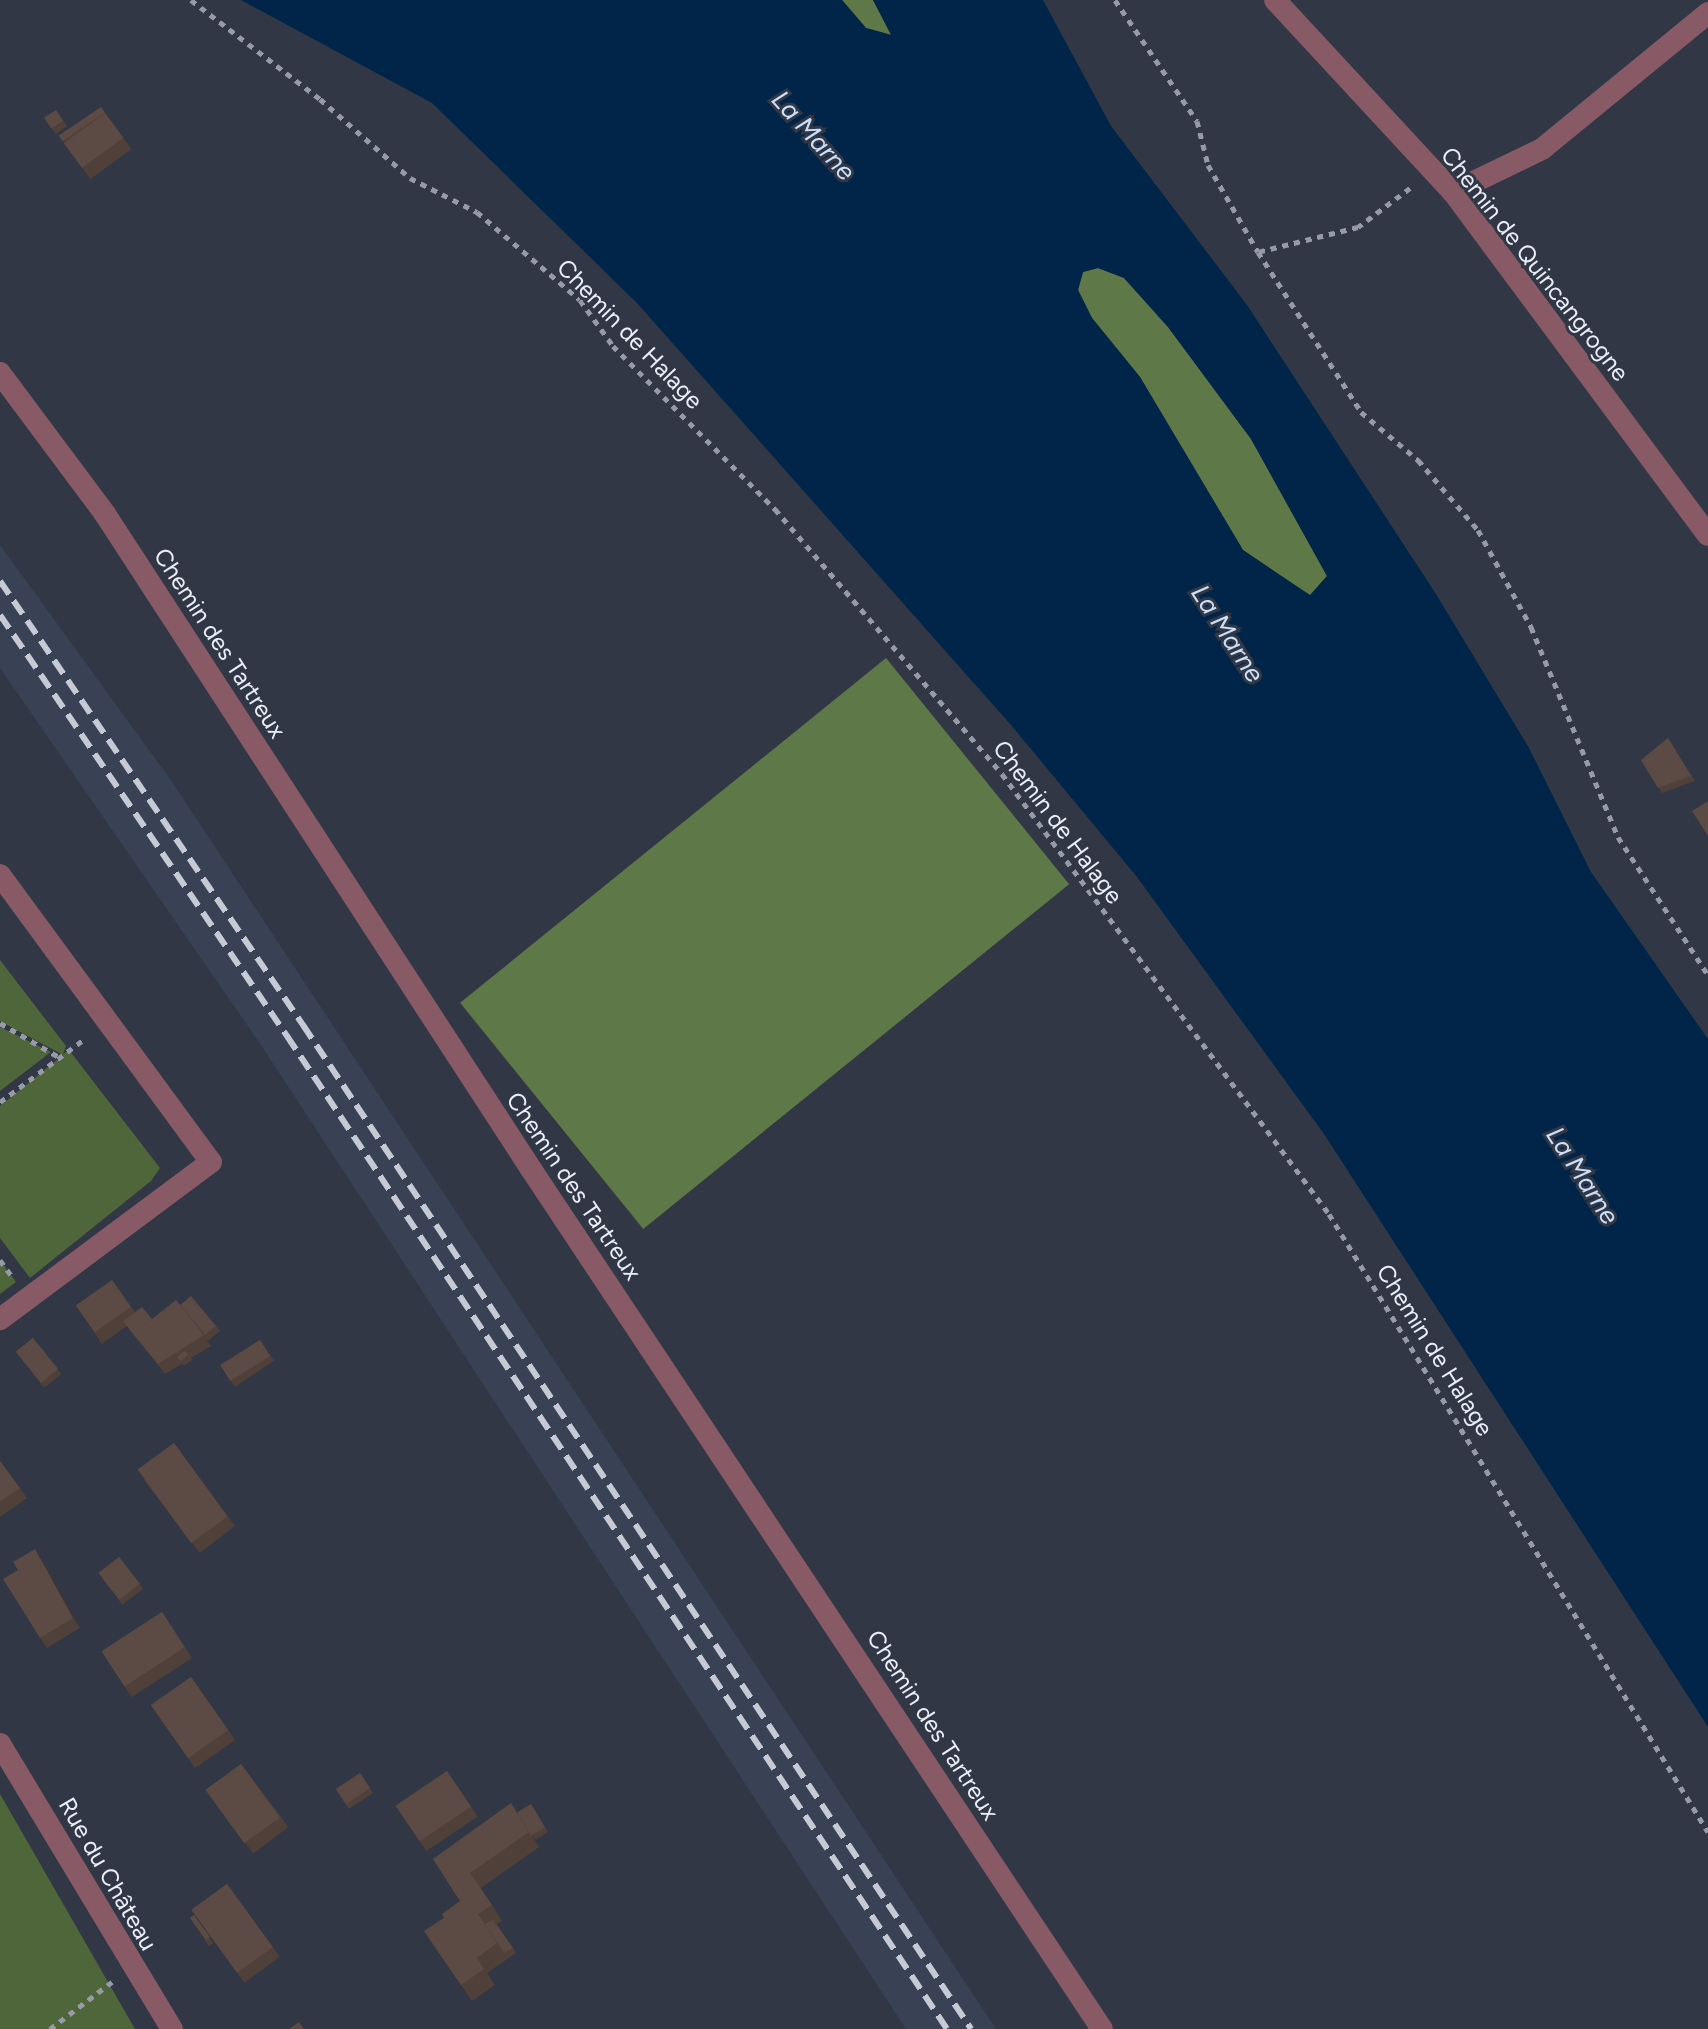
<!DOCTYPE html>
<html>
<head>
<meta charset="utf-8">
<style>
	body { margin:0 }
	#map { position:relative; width:1708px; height:2029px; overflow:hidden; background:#313745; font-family:Figtree,sans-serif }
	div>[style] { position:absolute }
	.built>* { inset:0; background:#394255 }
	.green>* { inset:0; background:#4f663a }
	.forest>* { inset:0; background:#5f7848; transform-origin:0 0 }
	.water>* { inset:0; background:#002548 }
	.path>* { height:5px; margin-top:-2.5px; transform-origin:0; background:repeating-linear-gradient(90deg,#969ba7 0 6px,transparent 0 12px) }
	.minor>* { height:22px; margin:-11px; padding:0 11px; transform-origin:11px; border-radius:11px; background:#875a66 }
	.rail>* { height:6px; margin-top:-3px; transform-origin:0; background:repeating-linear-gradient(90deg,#c5cad4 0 16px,transparent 0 24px) }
	.wall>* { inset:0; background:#4f403a; transform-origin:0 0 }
	.shaded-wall>* { inset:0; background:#403430 }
	.building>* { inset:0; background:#5c4a44; transform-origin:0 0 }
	span { translate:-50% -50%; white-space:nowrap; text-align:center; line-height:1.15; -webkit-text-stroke:6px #313745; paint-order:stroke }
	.street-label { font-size:24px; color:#e9eef7 }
	.water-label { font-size:26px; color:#cae0fa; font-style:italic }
</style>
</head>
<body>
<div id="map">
	<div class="built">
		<div style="clip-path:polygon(0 545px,170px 779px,996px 2029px,906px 2029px,259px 1042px,0 668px)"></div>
	</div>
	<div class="green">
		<div style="clip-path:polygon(0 960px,66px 1046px,63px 1054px,69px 1050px,160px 1168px,151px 1181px,30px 1278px,0 1238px,0 1106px,63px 1055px,0 1021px)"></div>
		<div style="clip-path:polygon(0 1027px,51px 1052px,0 1091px)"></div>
		<div style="clip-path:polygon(0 1260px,16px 1282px,0 1294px)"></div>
		<div style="clip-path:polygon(0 1794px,135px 2029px,0 2029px)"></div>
	</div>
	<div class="forest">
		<div style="clip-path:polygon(842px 0,873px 0,892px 35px,866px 28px)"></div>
		<div style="clip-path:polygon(1098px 268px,1124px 278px,1168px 327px,1251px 439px,1327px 576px,1310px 596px,1243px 550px,1140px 377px,1092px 318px,1078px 290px,1083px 272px)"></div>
		<div style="left:886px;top:658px;width:291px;height:548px;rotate:51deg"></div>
	</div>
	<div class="water">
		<div style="clip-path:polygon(evenodd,241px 0,842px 0,866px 28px,891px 35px,873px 0,1043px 0,1111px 126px,1247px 305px,1436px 594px,1529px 748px,1591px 872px,1708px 1039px,1708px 1727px,1324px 1134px,1137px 877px,1011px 725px,637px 303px,432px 103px,241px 0,1098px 268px,1124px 278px,1168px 327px,1251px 439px,1327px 576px,1310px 595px,1243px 550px,1140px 377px,1092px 318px,1078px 290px,1083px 272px,1098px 268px)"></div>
	</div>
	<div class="path">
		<div style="left:191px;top:0;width:163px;rotate:37.5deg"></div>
		<div style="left:320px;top:99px;width:120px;rotate:41.3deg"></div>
		<div style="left:410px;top:178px;width:75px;rotate:26.9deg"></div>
		<div style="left:477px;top:212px;width:135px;rotate:40.5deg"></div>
		<div style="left:580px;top:300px;width:57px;rotate:54.3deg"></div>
		<div style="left:613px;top:346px;width:230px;rotate:45.2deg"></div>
		<div style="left:775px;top:509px;width:349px;rotate:49.4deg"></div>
		<div style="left:1002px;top:774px;width:548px;rotate:53.38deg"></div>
		<div style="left:1329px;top:1214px;width:725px;rotate:58.48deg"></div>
		<div style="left:1115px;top:0;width:146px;rotate:55.9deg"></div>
		<div style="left:1197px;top:121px;width:45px;rotate:76deg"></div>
		<div style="left:1208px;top:165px;width:100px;rotate:60.1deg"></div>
		<div style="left:1410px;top:188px;width:65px;rotate:143.1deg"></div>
		<div style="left:1358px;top:227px;width:103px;rotate:166deg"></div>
		<div style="left:1258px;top:252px;width:190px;rotate:57.2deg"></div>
		<div style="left:1361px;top:412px;width:75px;rotate:40.1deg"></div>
		<div style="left:1418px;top:460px;width:92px;rotate:49.4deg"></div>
		<div style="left:1478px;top:530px;width:111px;rotate:61.3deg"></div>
		<div style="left:1531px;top:627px;width:227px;rotate:67.5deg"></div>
		<div style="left:1618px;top:837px;width:165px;rotate:56.9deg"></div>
		<div style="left:0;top:1023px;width:68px;rotate:30deg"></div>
		<div style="left:0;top:1102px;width:107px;rotate:-36.7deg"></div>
		<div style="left:0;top:1260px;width:19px;rotate:54deg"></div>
		<div style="left:50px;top:2029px;width:78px;rotate:-37.2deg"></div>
	</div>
	<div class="minor">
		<div style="left:1275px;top:0;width:262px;rotate:47.2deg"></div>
		<div style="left:1453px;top:192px;width:427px;rotate:53.4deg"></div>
		<div style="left:1453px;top:192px;width:99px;rotate:-25.8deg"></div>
		<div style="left:1542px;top:149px;width:215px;rotate:-39.3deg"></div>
		<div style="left:0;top:373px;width:176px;rotate:53.3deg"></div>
		<div style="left:105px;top:514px;width:781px;rotate:56.96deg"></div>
		<div style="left:531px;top:1169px;width:1032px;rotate:56.42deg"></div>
		<div style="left:0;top:875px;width:356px;rotate:53.7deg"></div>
		<div style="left:211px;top:1162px;width:263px;rotate:143.3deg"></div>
		<div style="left:0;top:1744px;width:333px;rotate:58.9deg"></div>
	</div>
	<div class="rail">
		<div style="left:0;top:581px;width:538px;rotate:55.69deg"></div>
		<div style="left:303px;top:1025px;width:1206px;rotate:56.36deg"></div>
		<div style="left:0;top:615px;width:510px;rotate:55.72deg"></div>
		<div style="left:287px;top:1036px;width:1192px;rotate:56.39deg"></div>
	</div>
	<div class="wall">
		<div style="left:101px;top:107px;width:52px;height:51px;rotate:54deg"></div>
		<div style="clip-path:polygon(56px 110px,67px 126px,56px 134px,52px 129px)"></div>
		<div style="clip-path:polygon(1668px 738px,1695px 781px,1662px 793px,1641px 760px)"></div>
		<div style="clip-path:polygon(112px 1280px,135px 1312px,152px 1319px,180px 1305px,216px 1326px,220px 1331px,208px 1341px,205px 1338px,211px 1346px,191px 1358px,192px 1360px,184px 1366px,182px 1364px,165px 1374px,127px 1326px,102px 1344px,76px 1306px)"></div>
		<div style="left:33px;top:1338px;width:46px;height:22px;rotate:52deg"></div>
		<div style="left:260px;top:1340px;width:25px;height:47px;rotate:56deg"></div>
		<div style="clip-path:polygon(174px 1443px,235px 1526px,200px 1553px,144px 1480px)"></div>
		<div style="clip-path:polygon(0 1461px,27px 1498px,0 1517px)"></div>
		<div style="left:119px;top:1557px;width:40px;height:26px;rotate:53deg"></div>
		<div style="clip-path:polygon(42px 1559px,80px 1628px,47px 1648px,40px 1638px)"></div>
		<div style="left:162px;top:1612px;width:55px;height:72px;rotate:57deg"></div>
		<div style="left:191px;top:1677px;width:77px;height:49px;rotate:55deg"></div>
		<div style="left:241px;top:1764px;width:79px;height:44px;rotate:53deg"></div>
		<div style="left:447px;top:1771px;width:55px;height:62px;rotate:56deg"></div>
		<div style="left:360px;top:1773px;width:24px;height:29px;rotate:57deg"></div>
		<div style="clip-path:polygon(531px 1804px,548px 1832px,536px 1840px,526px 1825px,539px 1847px,481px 1888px,502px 1921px,497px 1924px,516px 1953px,487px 1973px,495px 1985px,472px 2001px,424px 1931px,444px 1918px,460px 1901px,433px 1859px,518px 1813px)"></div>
		<div style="left:227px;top:1884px;width:90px;height:44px;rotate:54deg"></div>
		<div style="left:194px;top:1915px;width:34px;height:5px;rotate:56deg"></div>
	</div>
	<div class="shaded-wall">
		<div style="clip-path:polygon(35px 1549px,42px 1559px,80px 1628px,73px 1618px)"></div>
	</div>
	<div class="building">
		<div style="left:101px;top:107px;width:7px;height:51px;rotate:56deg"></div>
		<div style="left:56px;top:110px;width:13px;height:14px;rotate:58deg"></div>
		<div style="left:105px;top:113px;width:31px;height:51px;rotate:54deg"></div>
		<div style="clip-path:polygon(1668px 738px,1691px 776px,1658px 788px,1641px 760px)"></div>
		<div style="clip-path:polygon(1708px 801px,1708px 836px,1692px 811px)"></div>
		<div style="left:112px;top:1280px;width:33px;height:44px;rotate:55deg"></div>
		<div style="left:191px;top:1296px;width:39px;height:14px;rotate:50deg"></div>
		<div style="clip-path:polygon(176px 1300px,204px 1335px,158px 1364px,133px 1334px)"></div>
		<div style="clip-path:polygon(142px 1307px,152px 1319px,133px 1334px,137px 1339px,123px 1321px)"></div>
		<div style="left:33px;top:1338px;width:40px;height:22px;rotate:51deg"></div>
		<div style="left:260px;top:1340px;width:19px;height:47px;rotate:58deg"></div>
		<div style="clip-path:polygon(185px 1351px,188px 1355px,181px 1361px,177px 1357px)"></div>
		<div style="left:174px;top:1443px;width:91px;height:45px;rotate:54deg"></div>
		<div style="clip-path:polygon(0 1461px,20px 1488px,0 1502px)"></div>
		<div style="clip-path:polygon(35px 1549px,73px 1618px,40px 1638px,3px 1579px,18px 1570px,13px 1562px)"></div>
		<div style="left:119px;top:1557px;width:34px;height:26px;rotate:52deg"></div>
		<div style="left:162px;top:1612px;width:42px;height:72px;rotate:57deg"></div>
		<div style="left:191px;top:1677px;width:65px;height:49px;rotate:55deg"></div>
		<div style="left:241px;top:1764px;width:66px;height:44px;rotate:54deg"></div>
		<div style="left:447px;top:1771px;width:43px;height:62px;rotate:56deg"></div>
		<div style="left:360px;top:1773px;width:18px;height:29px;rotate:56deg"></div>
		<div style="clip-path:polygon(511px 1803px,529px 1832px,470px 1873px,492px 1905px,478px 1914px,497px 1943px,477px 1958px,484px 1969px,461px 1985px,424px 1931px,444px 1918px,442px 1914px,460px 1901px,433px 1859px)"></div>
		<div style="left:531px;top:1804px;width:27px;height:16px;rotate:59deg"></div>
		<div style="left:227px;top:1884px;width:78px;height:44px;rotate:54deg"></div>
		<div style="left:194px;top:1915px;width:27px;height:5px;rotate:54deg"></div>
		<div style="clip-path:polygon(493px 1920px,513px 1948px,504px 1953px,485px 1924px)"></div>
		<div style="clip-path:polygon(299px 2022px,304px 2029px,289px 2029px)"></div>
	</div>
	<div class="street-label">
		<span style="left:1535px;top:264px;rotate:52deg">Chemin de Quincangrogne</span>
		<span style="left:630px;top:334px;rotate:46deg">Chemin de Halage</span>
		<span style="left:220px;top:643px;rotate:57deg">Chemin des Tartreux</span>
		<span style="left:1058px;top:822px;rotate:53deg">Chemin de Halage</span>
		<span style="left:574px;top:1186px;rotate:56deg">Chemin des Tartreux</span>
		<span style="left:1435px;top:1350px;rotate:58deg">Chemin de Halage</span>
		<span style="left:933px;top:1725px;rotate:57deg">Chemin des Tartreux</span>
		<span style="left:108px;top:1874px;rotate:60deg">Rue du Château</span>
	</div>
	<div class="water-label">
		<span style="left:813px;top:136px;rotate:48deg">La Marne</span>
		<span style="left:1227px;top:634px;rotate:57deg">La Marne</span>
		<span style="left:1582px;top:1176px;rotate:57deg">La Marne</span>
	</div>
</div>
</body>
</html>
